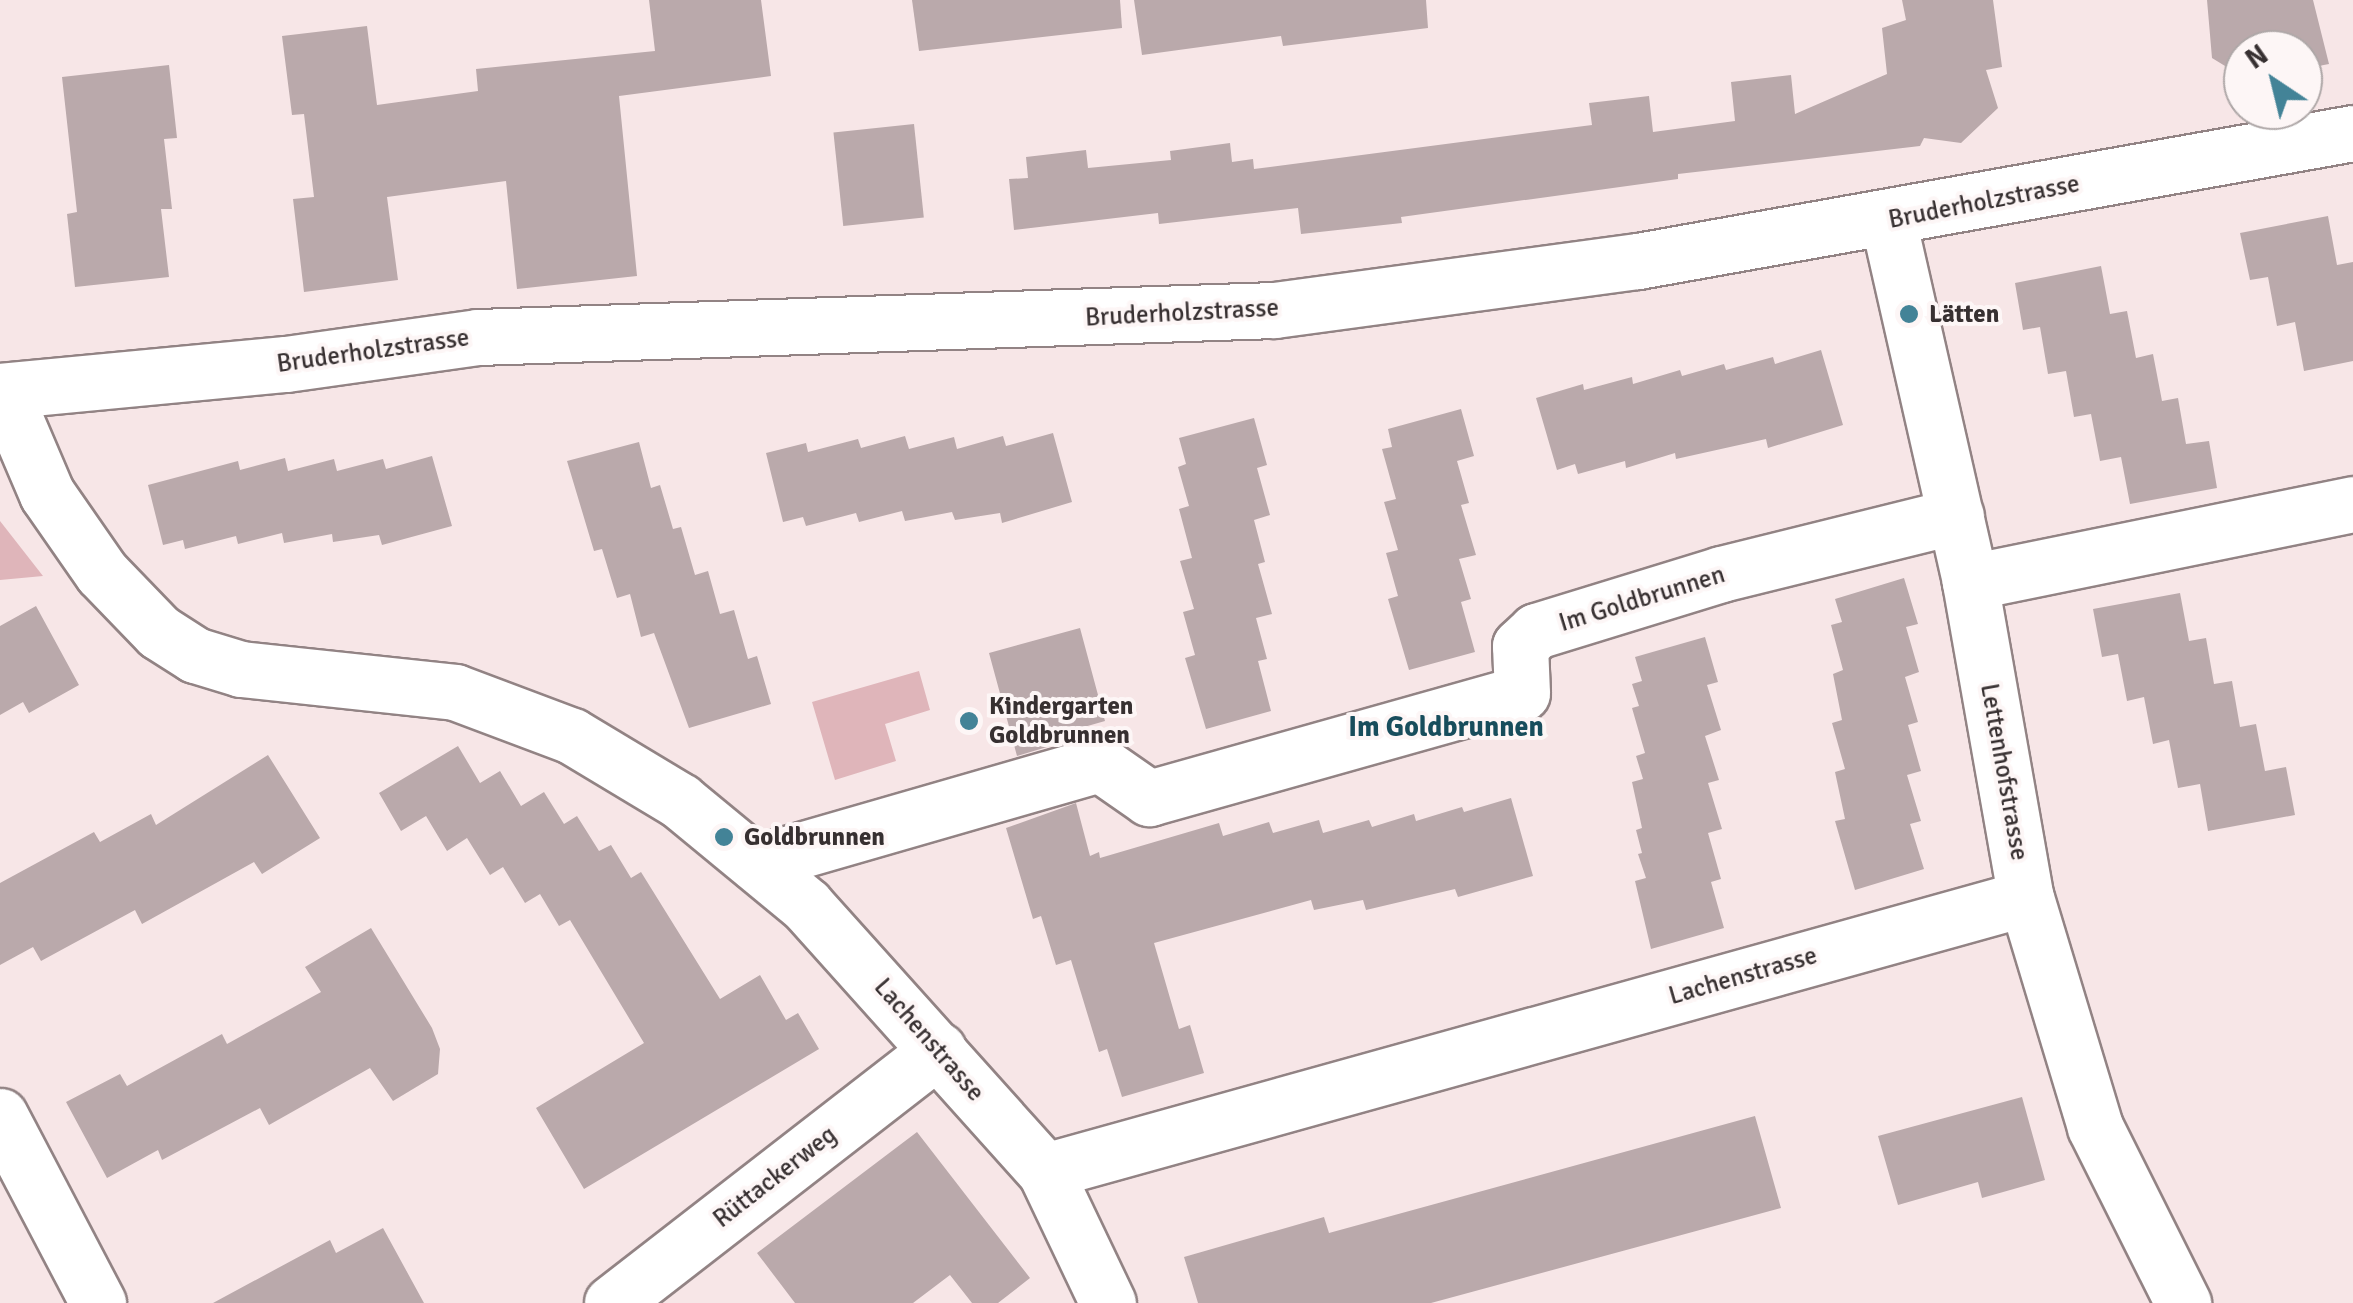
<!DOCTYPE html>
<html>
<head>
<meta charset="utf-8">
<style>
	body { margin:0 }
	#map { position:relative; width:2353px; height:1303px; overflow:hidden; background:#f7e6e7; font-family:Signika,sans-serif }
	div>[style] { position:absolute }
	.green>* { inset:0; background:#dfb5ba }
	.building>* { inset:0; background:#baa9ab; transform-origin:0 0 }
	.roads { filter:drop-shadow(2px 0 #928384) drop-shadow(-2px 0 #928384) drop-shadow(0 2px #928384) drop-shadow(0 -2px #928384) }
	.minor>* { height:55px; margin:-27.5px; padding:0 27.5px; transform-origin:27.5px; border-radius:27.5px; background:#fff }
	.dots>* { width:28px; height:28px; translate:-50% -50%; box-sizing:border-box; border:5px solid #fdf6f6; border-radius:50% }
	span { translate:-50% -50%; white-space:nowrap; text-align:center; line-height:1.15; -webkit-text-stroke:8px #fdf6f6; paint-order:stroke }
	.street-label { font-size:25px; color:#373031 }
	.poi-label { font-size:25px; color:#373031; font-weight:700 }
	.left { translate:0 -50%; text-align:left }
	.neighbourhood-label { font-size:28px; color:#184d5c; font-weight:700 }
	.north { position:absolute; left:2223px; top:30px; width:100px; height:100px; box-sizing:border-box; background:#fdf6f6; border:2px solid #aea7a7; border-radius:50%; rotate:325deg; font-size:28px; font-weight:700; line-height:40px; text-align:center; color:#373031 }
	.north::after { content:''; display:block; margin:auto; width:35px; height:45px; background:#438397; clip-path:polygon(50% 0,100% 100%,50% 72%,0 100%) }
</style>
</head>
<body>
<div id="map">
	<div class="green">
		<div style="clip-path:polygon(0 521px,43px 576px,0 580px)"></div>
		<div style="clip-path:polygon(919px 671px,930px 710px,885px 724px,896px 761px,835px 780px,812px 702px)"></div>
	</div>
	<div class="building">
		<div style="clip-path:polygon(649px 0,761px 0,771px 76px,619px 96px,637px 276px,517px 289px,506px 181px,387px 197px,398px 280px,304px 292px,293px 199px,314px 197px,304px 114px,292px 115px,282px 36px,367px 26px,377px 105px,478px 91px,476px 69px,655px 51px)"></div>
		<div style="clip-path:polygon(912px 0,1120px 0,1122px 28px,919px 51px)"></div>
		<div style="clip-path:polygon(1134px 0,1426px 0,1428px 28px,1283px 46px,1281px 36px,1142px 55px)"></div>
		<div style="clip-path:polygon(1902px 0,1993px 0,2002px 67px,1986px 70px,1998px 108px,1961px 143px,1924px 138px,1920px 146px,1678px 174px,1678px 179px,1401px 217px,1402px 223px,1301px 234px,1298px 208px,1159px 224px,1158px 213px,1014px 230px,1009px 179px,1028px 178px,1026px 157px,1086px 150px,1088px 168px,1171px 160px,1170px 151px,1230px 143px,1232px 162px,1253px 159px,1254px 169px,1592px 125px,1589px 103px,1649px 96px,1653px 132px,1735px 121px,1731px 82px,1791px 75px,1795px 114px,1887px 74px,1882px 28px,1906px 20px)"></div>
		<div style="clip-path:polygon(2207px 0,2313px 0,2329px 64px,2303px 69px,2303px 50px,2243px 50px,2243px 77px,2212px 58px)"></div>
		<div style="clip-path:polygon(169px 65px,177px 138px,164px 139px,172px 209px,161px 209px,169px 277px,75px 287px,67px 214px,77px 212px,62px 77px)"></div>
		<div style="left:914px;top:124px;width:94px;height:81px;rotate:84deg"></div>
		<div style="clip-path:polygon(2328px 216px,2337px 265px,2353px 262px,2353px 361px,2304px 371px,2295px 322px,2277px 326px,2268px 277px,2250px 280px,2240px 233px)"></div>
		<div style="clip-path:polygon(2101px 266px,2110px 314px,2127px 311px,2136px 358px,2153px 354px,2162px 401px,2178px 398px,2186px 444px,2209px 441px,2217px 488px,2130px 504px,2121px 457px,2100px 461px,2091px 414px,2074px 417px,2066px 371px,2048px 374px,2040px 327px,2023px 330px,2015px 283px)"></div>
		<div style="clip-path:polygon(1821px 350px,1843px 425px,1768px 448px,1766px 439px,1676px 459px,1675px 453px,1626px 468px,1625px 461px,1578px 474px,1575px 464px,1557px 470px,1536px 398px,1583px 384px,1584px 390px,1632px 377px,1633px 384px,1680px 370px,1682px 376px,1724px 364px,1726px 370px,1773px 357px,1775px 364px)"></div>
		<div style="clip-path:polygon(1461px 409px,1474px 456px,1457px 461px,1469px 503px,1461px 505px,1476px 555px,1459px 559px,1471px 599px,1461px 602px,1475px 652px,1409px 670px,1388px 599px,1398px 596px,1386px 553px,1398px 550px,1384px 502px,1396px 499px,1382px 449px,1392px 447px,1388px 429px)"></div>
		<div style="clip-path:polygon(1254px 418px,1267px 465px,1257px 468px,1270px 515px,1254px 520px,1265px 562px,1258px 564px,1272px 614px,1256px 618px,1267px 659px,1258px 661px,1271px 711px,1206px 729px,1185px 658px,1195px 655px,1183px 612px,1194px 609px,1180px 561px,1192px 558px,1179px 509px,1189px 506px,1178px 467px,1186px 464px,1179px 438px)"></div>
		<div style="clip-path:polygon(1053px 433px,1072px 502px,1002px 523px,1000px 513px,955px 520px,952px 512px,905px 521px,902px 511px,859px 522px,856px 513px,806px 526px,803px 517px,783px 522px,766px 453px,806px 443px,808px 452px,858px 439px,861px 448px,905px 436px,909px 449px,954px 437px,957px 449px,1003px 436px,1006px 446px)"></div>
		<div style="clip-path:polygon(639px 442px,651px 488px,660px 485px,673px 529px,681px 527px,695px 575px,708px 571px,720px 614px,734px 610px,748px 659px,757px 656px,771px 704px,689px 728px,654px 633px,641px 637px,630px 594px,617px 598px,602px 549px,594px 551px,567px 461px)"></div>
		<div style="clip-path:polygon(432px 456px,452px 526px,382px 545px,379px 535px,333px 542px,332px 534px,284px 543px,282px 533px,238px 544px,236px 536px,185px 549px,183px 540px,163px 545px,148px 485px,238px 461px,240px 470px,285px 458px,288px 471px,334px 459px,337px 471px,383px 459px,386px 469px)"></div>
		<div style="clip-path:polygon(1904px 578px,1918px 624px,1906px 627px,1919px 672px,1905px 677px,1918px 722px,1908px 725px,1921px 771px,1907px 775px,1921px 821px,1910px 824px,1924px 869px,1855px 890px,1835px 821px,1845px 819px,1835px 772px,1845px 769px,1832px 723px,1842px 720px,1833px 674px,1843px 670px,1831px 625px,1842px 622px,1835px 599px)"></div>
		<div style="clip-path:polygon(2180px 593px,2189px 641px,2206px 638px,2214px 684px,2232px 681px,2240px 727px,2256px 724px,2265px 771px,2286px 767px,2295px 815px,2208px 831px,2200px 784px,2178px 788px,2169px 740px,2153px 744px,2144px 697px,2127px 701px,2118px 654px,2102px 657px,2093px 609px)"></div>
		<div style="clip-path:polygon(36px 606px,79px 685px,29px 713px,23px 702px,0 715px,0 626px)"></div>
		<div style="clip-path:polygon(1080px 628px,1105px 721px,1084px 727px,1087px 735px,1017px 756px,989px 653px)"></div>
		<div style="clip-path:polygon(1705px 637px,1718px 682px,1707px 685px,1721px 730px,1705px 736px,1719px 780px,1708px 783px,1722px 829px,1708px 833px,1721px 879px,1711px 882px,1724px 928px,1651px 949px,1635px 881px,1646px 878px,1638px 854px,1642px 853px,1636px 830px,1642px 828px,1632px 782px,1643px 779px,1636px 756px,1645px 753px,1632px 708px,1639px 706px,1632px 684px,1642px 681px,1635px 657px)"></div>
		<div style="clip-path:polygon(458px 746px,480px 783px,500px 771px,521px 806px,544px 792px,564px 824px,577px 816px,599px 851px,611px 845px,631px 878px,641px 872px,720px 999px,760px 975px,786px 1020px,798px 1013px,819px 1049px,584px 1189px,536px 1108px,644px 1043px,570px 920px,559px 926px,540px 894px,525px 903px,503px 867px,490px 875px,467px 838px,447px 851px,426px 816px,401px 831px,379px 793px)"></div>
		<div style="clip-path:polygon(268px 755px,320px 838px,262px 874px,254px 862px,142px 924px,135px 910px,41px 961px,33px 947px,0 965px,0 883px,94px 832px,100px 842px,151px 814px,156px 825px)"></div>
		<div style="clip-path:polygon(1511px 798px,1533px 876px,1458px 897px,1455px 889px,1366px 910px,1363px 900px,1314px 910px,1311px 900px,1154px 943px,1179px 1029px,1190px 1025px,1204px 1073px,1122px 1097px,1107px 1049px,1099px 1052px,1071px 960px,1056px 965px,1041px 916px,1033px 919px,1006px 828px,1076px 803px,1090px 856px,1099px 852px,1100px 858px,1219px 823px,1223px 836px,1269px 822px,1273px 833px,1319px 820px,1323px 833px,1369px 820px,1372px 827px,1414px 814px,1416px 821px,1462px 807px,1464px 812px)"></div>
		<div style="clip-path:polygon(371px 928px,432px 1028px,440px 1049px,438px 1074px,393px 1101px,370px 1068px,269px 1125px,260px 1108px,162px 1160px,158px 1150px,107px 1178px,66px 1102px,120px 1074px,127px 1086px,222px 1034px,227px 1044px,321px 992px,305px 967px)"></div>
		<div style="clip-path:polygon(2022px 1097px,2045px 1180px,1982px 1198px,1978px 1182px,1898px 1205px,1878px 1136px)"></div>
		<div style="clip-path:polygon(1755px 1116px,1781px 1208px,1431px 1303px,1198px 1303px,1184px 1257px,1324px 1217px,1329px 1233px)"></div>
		<div style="clip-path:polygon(917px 1132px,1030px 1278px,998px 1303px,972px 1303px,950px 1275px,913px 1303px,795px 1303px,757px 1253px)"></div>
		<div style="clip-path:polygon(383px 1228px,424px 1303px,213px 1303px,330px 1240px,336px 1253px)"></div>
	</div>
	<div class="roads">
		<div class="minor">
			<div style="left:1888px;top:220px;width:371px;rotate:77.2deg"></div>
			<div style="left:1970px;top:582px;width:321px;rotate:80deg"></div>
			<div style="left:2026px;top:898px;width:239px;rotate:73.2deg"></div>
			<div style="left:2095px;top:1127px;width:197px;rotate:63.4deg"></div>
			<div style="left:0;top:391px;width:287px;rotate:-5.4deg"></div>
			<div style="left:286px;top:364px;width:194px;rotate:-8deg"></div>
			<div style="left:478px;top:337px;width:796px;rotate:-1.94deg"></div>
			<div style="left:1274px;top:310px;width:367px;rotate:-7.7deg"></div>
			<div style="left:1638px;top:261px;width:726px;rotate:-10.15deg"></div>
			<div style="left:3px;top:391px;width:112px;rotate:66.9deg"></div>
			<div style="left:47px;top:494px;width:96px;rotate:55.2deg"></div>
			<div style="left:102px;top:573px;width:82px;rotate:46deg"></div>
			<div style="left:159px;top:632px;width:43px;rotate:32.6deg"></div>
			<div style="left:195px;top:655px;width:48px;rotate:16.9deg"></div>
			<div style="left:241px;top:669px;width:215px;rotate:6.1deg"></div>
			<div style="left:455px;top:692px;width:125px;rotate:20.6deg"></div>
			<div style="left:572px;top:736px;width:126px;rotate:31deg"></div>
			<div style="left:680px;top:801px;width:163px;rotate:39.5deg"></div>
			<div style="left:806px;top:905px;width:358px;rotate:48.1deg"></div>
			<div style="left:1045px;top:1171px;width:1018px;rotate:-15.55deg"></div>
			<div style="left:1970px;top:582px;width:391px;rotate:-11.5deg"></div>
			<div style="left:756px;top:863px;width:358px;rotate:-16.1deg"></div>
			<div style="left:1100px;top:764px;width:60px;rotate:34.8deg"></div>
			<div style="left:1149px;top:798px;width:387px;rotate:-15.7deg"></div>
			<div style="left:1522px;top:693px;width:47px;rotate:-92.4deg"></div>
			<div style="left:1520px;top:646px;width:22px;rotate:-43deg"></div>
			<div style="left:1536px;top:631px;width:194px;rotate:-17.1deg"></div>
			<div style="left:1721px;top:574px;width:242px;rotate:-13.9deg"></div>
			<div style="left:0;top:1116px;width:211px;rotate:62.3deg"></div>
			<div style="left:1045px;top:1171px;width:146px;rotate:64.5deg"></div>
			<div style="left:612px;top:1303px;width:413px;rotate:-37.8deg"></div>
		</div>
	</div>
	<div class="dots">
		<div style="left:1909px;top:314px;background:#438397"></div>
		<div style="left:969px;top:721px;background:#438397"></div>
		<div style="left:724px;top:837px;background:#438397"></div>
	</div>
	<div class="street-label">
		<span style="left:1984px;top:202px;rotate:-11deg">Bruderholzstrasse</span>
		<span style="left:1182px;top:313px;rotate:-3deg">Bruderholzstrasse</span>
		<span style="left:373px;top:351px;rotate:-8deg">Bruderholzstrasse</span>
		<span style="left:1642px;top:599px;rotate:-17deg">Im Goldbrunnen</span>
		<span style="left:2004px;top:772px;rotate:80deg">Lettenhofstrasse</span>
		<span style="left:1743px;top:976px;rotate:-16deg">Lachenstrasse</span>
		<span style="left:929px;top:1040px;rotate:49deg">Lachenstrasse</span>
		<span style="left:775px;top:1177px;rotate:-38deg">Rüttackerweg</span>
	</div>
	<div class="poi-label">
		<span class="left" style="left:1929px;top:314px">Lätten</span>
		<span class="left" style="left:989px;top:721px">Kindergarten<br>Goldbrunnen</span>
		<span class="left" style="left:744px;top:837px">Goldbrunnen</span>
	</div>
	<div class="neighbourhood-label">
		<span style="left:1446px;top:727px">Im Goldbrunnen</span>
	</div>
	<div class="north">N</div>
</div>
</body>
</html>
